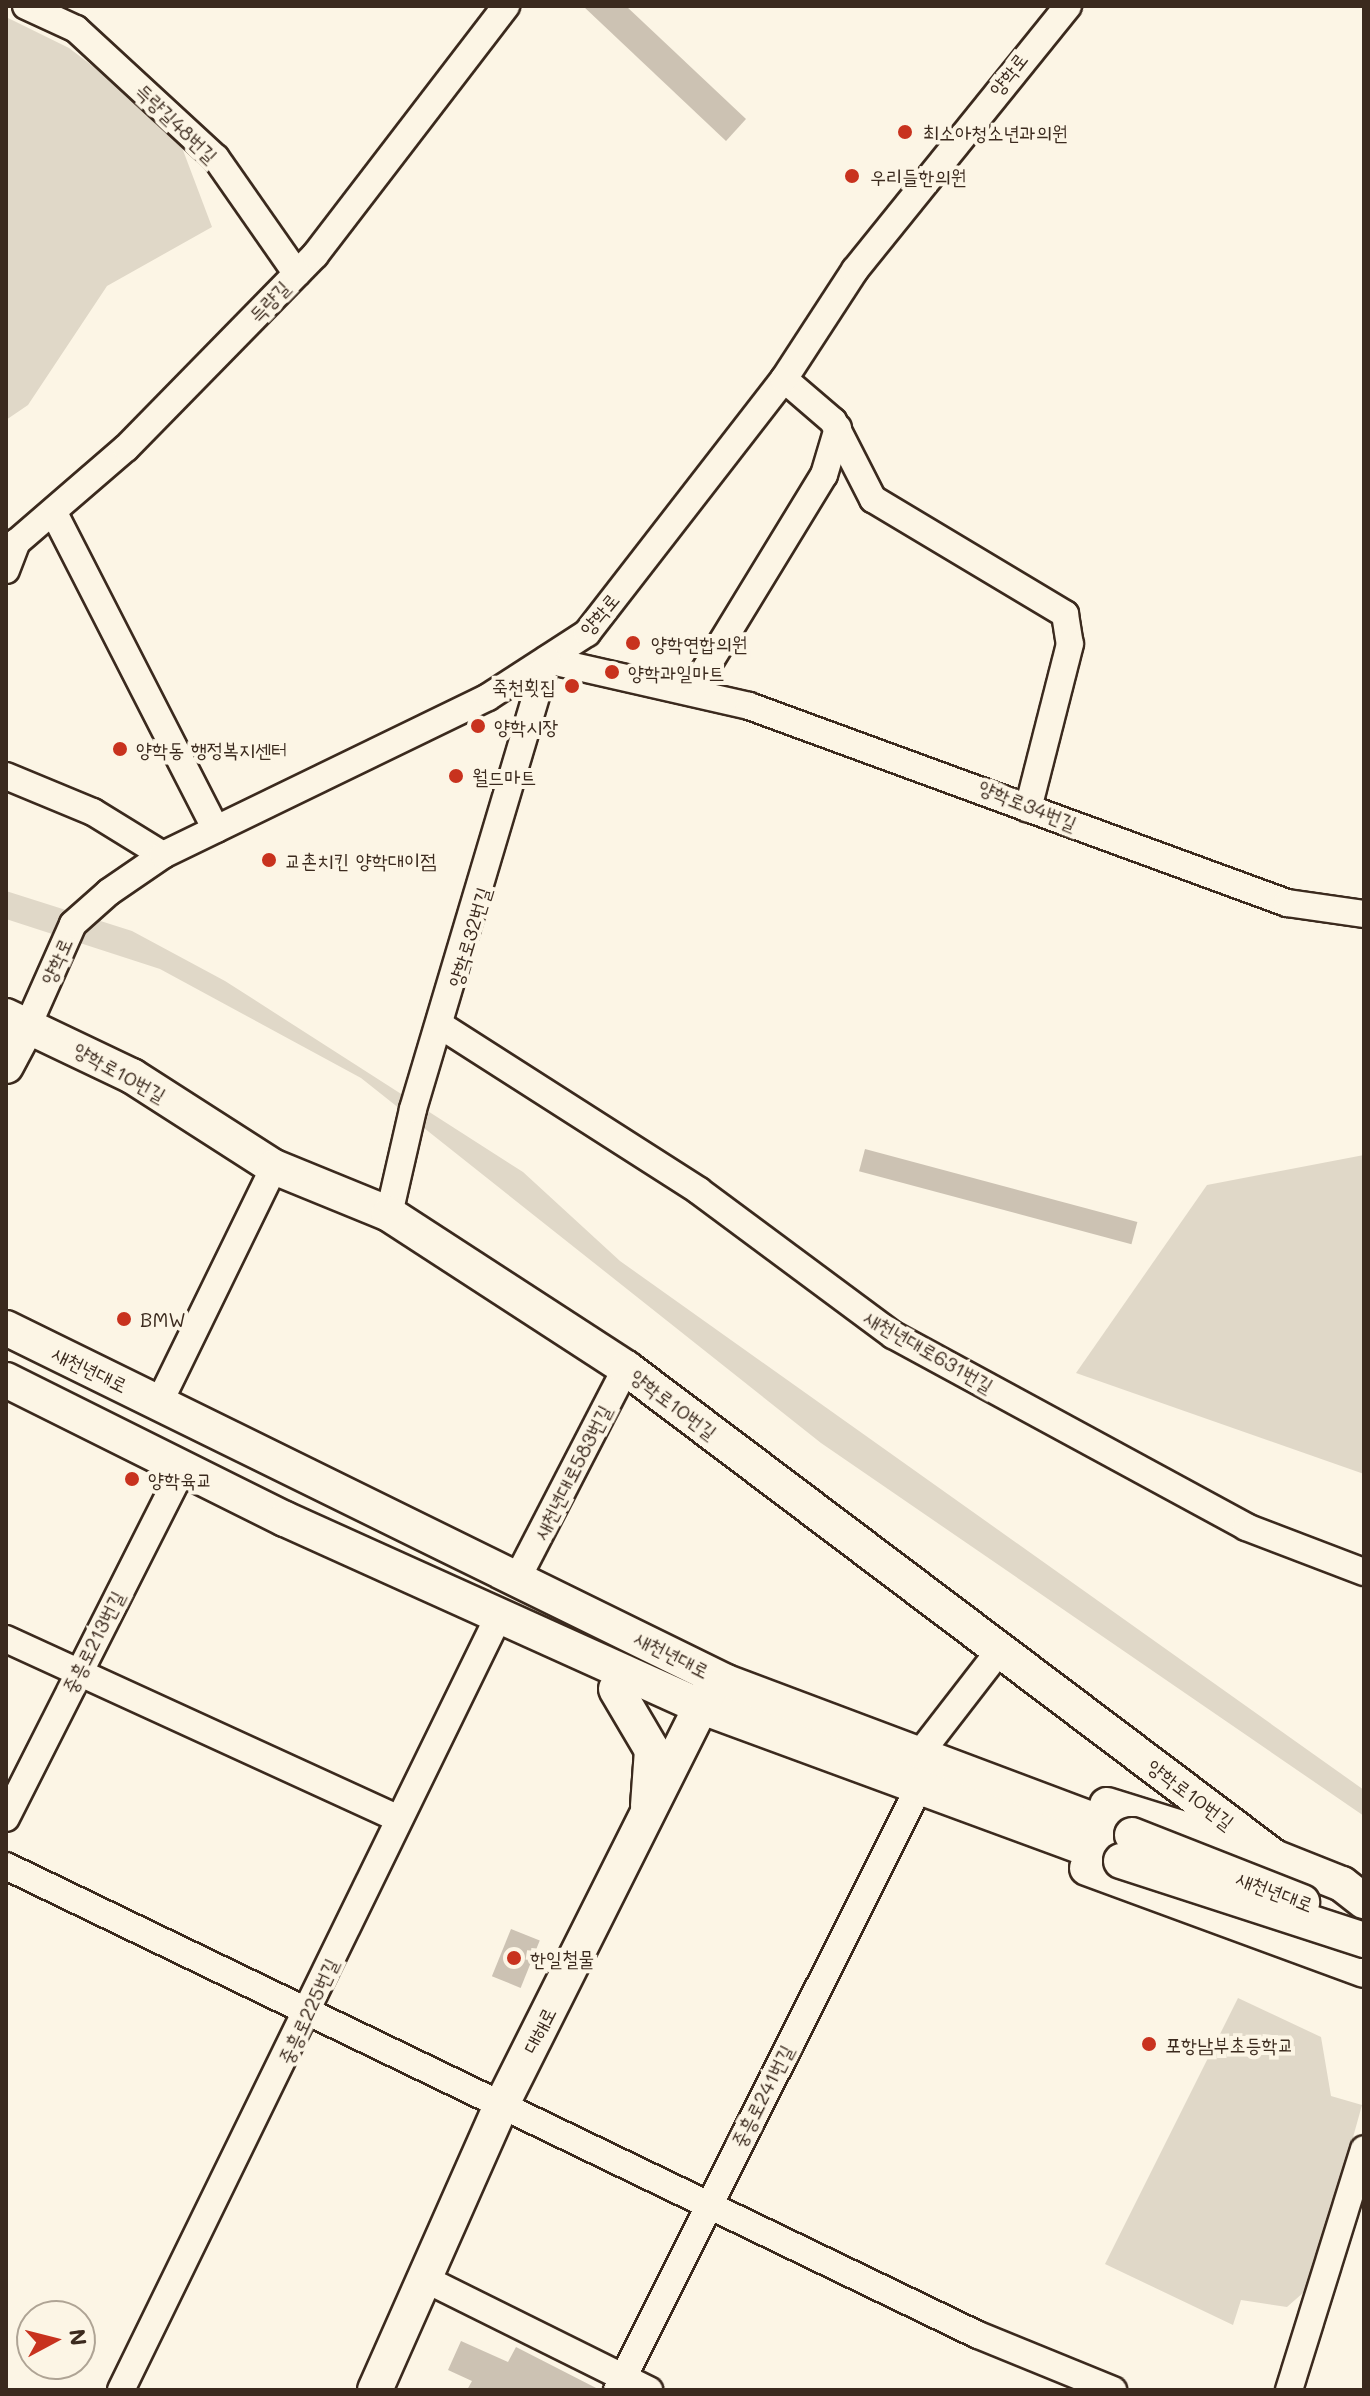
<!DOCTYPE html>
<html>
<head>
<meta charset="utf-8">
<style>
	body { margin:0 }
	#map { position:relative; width:1370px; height:2396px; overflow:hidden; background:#fcf5e5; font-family:Mali,"Poor Story",sans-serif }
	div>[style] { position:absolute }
	.green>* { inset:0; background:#e0d8c8 }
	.building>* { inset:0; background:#ccc2b3; transform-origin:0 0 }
	.roads { filter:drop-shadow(2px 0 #3b2a1e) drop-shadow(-2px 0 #3b2a1e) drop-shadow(0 2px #3b2a1e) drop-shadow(0 -2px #3b2a1e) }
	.minor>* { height:26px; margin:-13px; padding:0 13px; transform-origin:13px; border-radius:13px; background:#fcf5e5 }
	.major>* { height:34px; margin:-17px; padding:0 17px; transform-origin:17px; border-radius:17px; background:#fcf5e5 }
	.bridges { filter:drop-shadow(2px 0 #3b2a1e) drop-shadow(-2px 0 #3b2a1e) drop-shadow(0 2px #3b2a1e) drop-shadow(0 -2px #3b2a1e) }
	.major-bridge>* { height:34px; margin:-17px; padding:0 17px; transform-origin:17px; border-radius:17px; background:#fcf5e5 }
	.dots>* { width:22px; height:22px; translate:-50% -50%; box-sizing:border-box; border:4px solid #fcf5e5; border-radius:50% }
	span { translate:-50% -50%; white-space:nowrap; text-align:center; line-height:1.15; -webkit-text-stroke:8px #fcf5e5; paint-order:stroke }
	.street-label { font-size:20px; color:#3b2a1e }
	.poi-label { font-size:20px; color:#3b2a1e }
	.left { translate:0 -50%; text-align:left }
	.right { translate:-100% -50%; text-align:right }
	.frame { position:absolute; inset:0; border:8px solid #3b2a1e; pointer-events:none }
	.north { position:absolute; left:16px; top:2300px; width:80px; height:80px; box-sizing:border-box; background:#fcf5e5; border:2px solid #afa495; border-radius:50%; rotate:83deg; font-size:22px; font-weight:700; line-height:32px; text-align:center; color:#3b2a1e }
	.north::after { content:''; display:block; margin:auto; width:28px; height:36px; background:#c8321e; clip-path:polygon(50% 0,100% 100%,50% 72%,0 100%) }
</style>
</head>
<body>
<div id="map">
	<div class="green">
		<div style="clip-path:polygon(6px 17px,69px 48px,175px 129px,212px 227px,107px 286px,28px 405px,6px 420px)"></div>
		<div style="clip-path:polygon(6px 891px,132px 931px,225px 981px,523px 1172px,620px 1261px,1364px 1790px,1364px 1816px,821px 1443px,361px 1078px,160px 969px,6px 919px)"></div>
		<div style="clip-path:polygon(1364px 1155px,1364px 1474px,1076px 1373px,1207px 1185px)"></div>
		<div style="clip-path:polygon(1238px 1998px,1321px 2037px,1331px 2096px,1362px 2105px,1312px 2285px,1287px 2307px,1241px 2300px,1233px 2325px,1105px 2264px)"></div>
	</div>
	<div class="building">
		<div style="clip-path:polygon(583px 6px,626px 6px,746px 119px,726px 141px)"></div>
		<div style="left:865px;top:1149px;width:282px;height:23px;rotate:15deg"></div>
		<div style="left:511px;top:1929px;width:31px;height:51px;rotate:22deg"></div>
		<div style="clip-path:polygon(461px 2341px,508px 2362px,516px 2347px,600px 2390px,467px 2390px,472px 2381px,448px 2370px)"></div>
	</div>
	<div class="roads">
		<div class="minor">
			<div style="left:26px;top:6px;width:55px;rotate:24.7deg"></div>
			<div style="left:76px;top:29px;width:190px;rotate:42.7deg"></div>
			<div style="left:216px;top:158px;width:141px;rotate:55.1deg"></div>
			<div style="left:784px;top:379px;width:65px;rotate:40.6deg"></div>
			<div style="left:833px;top:421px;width:88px;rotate:62.9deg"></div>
			<div style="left:873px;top:499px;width:224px;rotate:30.9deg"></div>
			<div style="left:1065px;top:614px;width:30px;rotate:81deg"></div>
			<div style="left:1070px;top:644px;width:170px;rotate:104.3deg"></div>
			<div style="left:55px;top:515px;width:353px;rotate:62.9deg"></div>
			<div style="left:6px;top:570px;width:30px;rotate:-69deg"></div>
			<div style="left:17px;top:542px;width:144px;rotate:-40.8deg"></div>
			<div style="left:126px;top:448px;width:270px;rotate:-45.6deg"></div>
			<div style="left:315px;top:255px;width:314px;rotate:-52.5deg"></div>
			<div style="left:547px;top:660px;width:207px;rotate:12.8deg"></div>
			<div style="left:749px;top:706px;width:573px;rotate:20.11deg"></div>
			<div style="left:1287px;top:903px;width:78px;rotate:8.1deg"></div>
			<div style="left:692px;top:691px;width:253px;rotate:-58.6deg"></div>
			<div style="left:824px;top:475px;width:49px;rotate:-73.4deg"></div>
			<div style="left:6px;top:776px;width:94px;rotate:22.5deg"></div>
			<div style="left:93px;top:812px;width:82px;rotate:31.6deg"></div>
			<div style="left:29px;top:1023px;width:108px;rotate:-66deg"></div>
			<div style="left:73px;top:924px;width:48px;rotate:-41.6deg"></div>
			<div style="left:109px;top:892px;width:65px;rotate:-34.4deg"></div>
			<div style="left:163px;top:855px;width:361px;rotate:-25.9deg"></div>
			<div style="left:488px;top:697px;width:118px;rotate:-32.9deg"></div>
			<div style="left:587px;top:633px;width:321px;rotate:-52.2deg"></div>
			<div style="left:784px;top:379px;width:130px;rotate:-56.9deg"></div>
			<div style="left:855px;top:270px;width:339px;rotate:-51.1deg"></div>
			<div style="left:443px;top:1027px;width:304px;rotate:32.6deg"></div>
			<div style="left:699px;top:1191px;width:242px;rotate:36.6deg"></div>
			<div style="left:893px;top:1335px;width:402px;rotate:28.5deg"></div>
			<div style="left:1246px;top:1527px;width:126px;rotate:20.9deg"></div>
			<div style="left:389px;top:1214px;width:108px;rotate:-77.1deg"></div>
			<div style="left:413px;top:1109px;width:469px;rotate:-73.4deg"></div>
			<div style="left:159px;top:1403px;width:263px;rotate:-64deg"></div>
			<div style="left:518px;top:1577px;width:235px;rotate:-62.7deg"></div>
			<div style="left:6px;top:1639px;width:430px;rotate:24.6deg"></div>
			<div style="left:928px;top:1743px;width:118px;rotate:-52.3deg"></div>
			<div style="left:6px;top:1818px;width:392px;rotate:-63.2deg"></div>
			<div style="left:6px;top:1866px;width:1079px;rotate:25.76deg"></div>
			<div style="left:978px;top:2335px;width:146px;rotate:22.2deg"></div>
			<div style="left:429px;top:2281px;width:246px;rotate:26.4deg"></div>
			<div style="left:121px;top:2390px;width:846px;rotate:-63.98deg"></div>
			<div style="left:617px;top:2390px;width:657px;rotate:-63.4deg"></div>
			<div style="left:1289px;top:2390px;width:252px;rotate:-72.7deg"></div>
		</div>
		<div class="major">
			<div style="left:6px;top:1016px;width:140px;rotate:25.5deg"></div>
			<div style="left:132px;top:1076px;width:169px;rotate:32.7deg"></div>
			<div style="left:274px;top:1167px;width:124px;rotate:22.2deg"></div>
			<div style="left:389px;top:1214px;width:283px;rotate:33deg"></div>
			<div style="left:626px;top:1368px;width:812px;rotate:37.04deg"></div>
			<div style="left:6px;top:1066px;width:49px;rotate:-61.9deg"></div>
			<div style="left:6px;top:1328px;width:802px;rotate:26.18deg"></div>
			<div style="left:726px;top:1682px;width:434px;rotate:20.6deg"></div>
			<div style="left:6px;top:1380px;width:312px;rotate:26.5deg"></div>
			<div style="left:285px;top:1519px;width:457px;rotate:24.3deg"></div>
			<div style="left:702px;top:1707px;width:446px;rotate:20.2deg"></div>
			<div style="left:616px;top:1689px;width:71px;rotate:59.5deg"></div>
			<div style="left:652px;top:1750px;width:56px;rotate:94.1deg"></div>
			<div style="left:1107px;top:1805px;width:175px;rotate:17.3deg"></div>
			<div style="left:1274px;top:1857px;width:73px;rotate:21.7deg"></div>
			<div style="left:1342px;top:1884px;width:28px;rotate:38deg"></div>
			<div style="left:1087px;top:1868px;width:295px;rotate:20.2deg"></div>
			<div style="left:375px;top:2390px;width:311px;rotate:-66.1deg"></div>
			<div style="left:501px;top:2106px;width:467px;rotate:-63.4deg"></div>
		</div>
	</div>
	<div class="bridges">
		<div class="major-bridge">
			<div style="left:1132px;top:1835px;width:183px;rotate:21.5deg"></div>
			<div style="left:1121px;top:1861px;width:256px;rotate:18deg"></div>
		</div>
	</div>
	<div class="dots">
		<div style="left:905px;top:132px;background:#c8321e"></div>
		<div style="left:852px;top:176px;background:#c8321e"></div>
		<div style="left:633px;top:643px;background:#c8321e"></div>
		<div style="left:612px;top:672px;background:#c8321e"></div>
		<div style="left:572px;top:686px;background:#c8321e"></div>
		<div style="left:478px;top:726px;background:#c8321e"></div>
		<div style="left:120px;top:749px;background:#c8321e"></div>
		<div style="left:456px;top:776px;background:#c8321e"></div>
		<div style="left:269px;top:860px;background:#c8321e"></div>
		<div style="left:124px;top:1319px;background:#c8321e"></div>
		<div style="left:132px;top:1479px;background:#c8321e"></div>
		<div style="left:514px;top:1958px;background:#c8321e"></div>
		<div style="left:1149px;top:2044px;background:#c8321e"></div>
	</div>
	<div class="street-label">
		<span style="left:1008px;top:74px;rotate:-52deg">양학로</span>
		<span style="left:177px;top:123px;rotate:44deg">득량길48번길</span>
		<span style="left:269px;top:301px;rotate:-46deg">득량길</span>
		<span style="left:599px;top:614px;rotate:-50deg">양학로</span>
		<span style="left:1028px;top:805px;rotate:22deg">양학로34번길</span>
		<span style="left:469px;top:937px;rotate:-73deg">양학로32번길</span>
		<span style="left:56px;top:961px;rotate:-66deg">양학로</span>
		<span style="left:120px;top:1072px;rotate:29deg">양학로10번길</span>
		<span style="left:929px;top:1351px;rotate:30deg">새천년대로631번길</span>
		<span style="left:90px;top:1369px;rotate:26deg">새천년대로</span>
		<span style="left:674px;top:1404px;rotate:37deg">양학로10번길</span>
		<span style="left:572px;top:1472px;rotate:-63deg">새천년대로583번길</span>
		<span style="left:93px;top:1642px;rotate:-63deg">중흥로213번길</span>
		<span style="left:672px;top:1654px;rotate:27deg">새천년대로</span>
		<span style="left:1191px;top:1794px;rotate:37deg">양학로10번길</span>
		<span style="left:1275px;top:1891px;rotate:21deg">새천년대로</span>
		<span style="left:308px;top:2011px;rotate:-65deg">중흥로225번길</span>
		<span style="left:539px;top:2030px;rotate:-63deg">대해로</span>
		<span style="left:762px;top:2096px;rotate:-63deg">중흥로241번길</span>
	</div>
	<div class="poi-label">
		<span class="left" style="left:923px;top:132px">최소아청소년과의원</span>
		<span class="left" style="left:870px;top:176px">우리들한의원</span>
		<span class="left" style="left:651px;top:643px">양학연합의원</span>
		<span class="left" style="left:628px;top:672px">양학과일마트</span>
		<span class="right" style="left:556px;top:686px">죽천횟집</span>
		<span class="left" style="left:494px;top:726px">양학시장</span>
		<span class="left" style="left:136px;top:749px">양학동 행정복지센터</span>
		<span class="left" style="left:472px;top:776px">월드마트</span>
		<span class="left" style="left:285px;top:860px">교촌치킨 양학대이점</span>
		<span class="left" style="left:140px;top:1319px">BMW</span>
		<span class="left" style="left:148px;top:1479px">양학육교</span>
		<span class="left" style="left:530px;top:1958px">한일철물</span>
		<span class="left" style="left:1165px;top:2044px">포항남부초등학교</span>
	</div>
	<div class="frame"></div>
	<div class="north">N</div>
</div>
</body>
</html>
